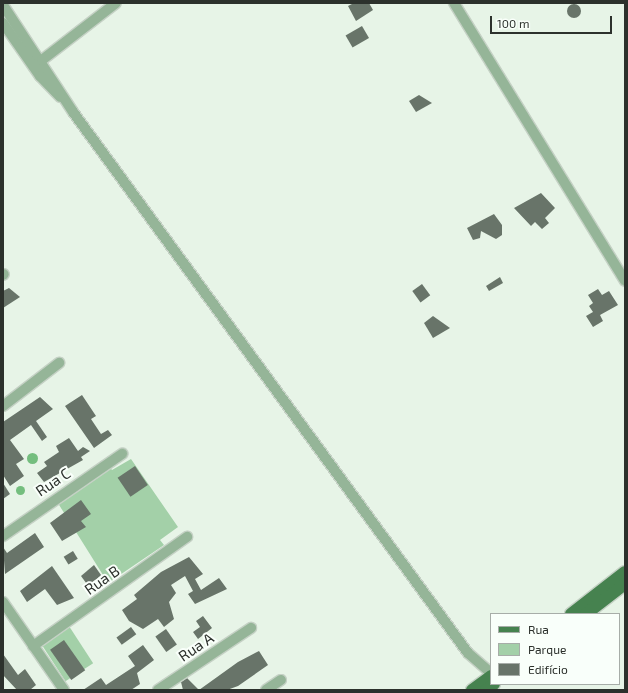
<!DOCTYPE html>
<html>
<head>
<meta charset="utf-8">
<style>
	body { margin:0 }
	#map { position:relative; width:628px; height:693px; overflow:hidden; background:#e7f4e7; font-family:"Exo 2",sans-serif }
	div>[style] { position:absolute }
	.green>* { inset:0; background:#a3d0a8; transform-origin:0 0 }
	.water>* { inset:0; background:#74be7e }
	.round { border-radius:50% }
	.building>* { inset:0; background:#687469; transform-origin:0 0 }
	.roads { filter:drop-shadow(1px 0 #c5d1c5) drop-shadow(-1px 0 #c5d1c5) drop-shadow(0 1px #c5d1c5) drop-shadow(0 -1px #c5d1c5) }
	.minor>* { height:10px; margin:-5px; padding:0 5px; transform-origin:5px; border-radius:5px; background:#95b598 }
	.major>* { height:12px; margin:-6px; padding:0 6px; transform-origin:6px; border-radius:6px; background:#46824f }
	span { translate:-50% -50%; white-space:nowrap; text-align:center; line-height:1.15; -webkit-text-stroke:4px #f9fffa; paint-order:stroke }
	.street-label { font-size:15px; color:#2c312c }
	.frame { position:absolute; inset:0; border:4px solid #2c312c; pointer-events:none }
	.legend { position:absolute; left:490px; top:613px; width:130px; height:72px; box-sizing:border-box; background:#f9fffa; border:1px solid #a7ada8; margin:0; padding:5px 7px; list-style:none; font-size:12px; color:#2c312c }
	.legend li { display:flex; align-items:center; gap:8px; height:20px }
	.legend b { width:20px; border:1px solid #a7ada8 }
	.scale { position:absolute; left:490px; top:16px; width:122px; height:18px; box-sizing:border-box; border:2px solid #2c312c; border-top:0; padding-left:5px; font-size:12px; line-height:14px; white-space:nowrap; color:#2c312c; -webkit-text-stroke:3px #f9fffa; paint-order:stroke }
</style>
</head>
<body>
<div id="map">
	<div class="green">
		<div style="clip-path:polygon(131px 459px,178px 527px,160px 540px,164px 545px,108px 583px,56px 500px,108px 465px,112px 470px)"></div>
		<div style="left:67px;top:623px;width:48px;height:33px;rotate:57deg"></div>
	</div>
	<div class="water">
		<div class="round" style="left:26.5px;top:452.5px;width:11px;height:11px"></div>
		<div class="round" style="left:15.5px;top:485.5px;width:9px;height:9px"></div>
	</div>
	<div class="building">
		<div style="clip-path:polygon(354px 3px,369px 3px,373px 10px,356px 21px,348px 6px)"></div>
		<div class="round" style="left:567px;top:4px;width:14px;height:14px"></div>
		<div style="left:362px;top:26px;width:14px;height:19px;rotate:60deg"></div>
		<div style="clip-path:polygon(419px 95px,432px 103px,416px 112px,409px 101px)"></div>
		<div style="clip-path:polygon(541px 193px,555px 208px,545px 218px,549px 223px,542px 229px,535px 222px,531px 226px,514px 208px)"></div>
		<div style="clip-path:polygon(494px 214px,502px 225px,502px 235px,496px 239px,481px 231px,480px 238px,473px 240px,467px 228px)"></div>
		<div style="clip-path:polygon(500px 277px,503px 283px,489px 291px,486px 286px)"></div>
		<div style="left:422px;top:284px;width:14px;height:12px;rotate:54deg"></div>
		<div style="clip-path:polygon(9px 288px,20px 297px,3px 308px,3px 291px)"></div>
		<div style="clip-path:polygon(598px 289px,602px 295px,609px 291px,618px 305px,600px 315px,603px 321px,593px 327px,586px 316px,593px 312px,589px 306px,593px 303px,588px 295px)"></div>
		<div style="clip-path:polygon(433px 316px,450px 328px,433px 338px,424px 323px)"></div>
		<div style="clip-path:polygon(82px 395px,96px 416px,91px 419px,101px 434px,108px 430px,112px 435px,94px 448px,65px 406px)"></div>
		<div style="clip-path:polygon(40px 397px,53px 409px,36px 421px,47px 437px,42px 441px,31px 425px,10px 440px,24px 459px,16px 464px,24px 476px,10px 486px,3px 475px,3px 422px)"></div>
		<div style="clip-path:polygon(69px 438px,78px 451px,83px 447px,90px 451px,81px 457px,83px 460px,44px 482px,37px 473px,47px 466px,44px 462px,59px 452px,56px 446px)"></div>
		<div style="left:135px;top:466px;width:23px;height:21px;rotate:56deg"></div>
		<div style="clip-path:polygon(3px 483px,10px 494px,3px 499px)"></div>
		<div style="clip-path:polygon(81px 500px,91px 514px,81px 521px,86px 527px,62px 541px,50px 523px)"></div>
		<div style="clip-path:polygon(35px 533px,44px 547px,5px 574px,3px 547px,7px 553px)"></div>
		<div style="left:73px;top:551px;width:9px;height:11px;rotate:58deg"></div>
		<div style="clip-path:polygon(189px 557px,203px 574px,195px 579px,201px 590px,219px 578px,227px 589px,195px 604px,188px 594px,193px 591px,185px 576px,171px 585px,176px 593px,169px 602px,174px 619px,164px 627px,158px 619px,143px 629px,129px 621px,122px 610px,137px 599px,134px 595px,161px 572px)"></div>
		<div style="clip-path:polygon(94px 565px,101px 575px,89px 587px,81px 576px)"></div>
		<div style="clip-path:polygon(52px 566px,74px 598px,57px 605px,45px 589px,27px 602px,20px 591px)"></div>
		<div style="clip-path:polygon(203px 616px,212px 628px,198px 639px,193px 632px,200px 627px,196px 621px)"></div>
		<div style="left:131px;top:627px;width:9px;height:18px;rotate:54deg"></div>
		<div style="left:166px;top:629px;width:19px;height:13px;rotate:55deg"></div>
		<div style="left:64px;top:640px;width:37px;height:17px;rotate:55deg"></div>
		<div style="clip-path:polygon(143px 645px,154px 660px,137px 673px,140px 684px,131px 690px,83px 690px,101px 678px,106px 685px,135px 666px,128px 656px)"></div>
		<div style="clip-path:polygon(259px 651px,268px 665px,238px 686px,227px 690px,183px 690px,181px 682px,187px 678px,199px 690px,238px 662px)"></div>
		<div style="clip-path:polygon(3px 654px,18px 675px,25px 669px,36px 685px,30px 690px,17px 690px,3px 675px)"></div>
	</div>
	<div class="roads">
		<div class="minor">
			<div style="left:454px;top:3px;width:326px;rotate:58.4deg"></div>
			<div style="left:3px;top:5px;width:128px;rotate:56.8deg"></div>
			<div style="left:73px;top:112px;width:670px;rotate:53.87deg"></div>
			<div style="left:468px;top:653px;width:30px;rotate:41deg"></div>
			<div style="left:3px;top:23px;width:65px;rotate:55.1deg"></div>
			<div style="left:40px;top:76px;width:29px;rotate:46deg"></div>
			<div style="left:42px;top:60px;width:93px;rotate:-37.6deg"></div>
			<div style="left:3px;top:275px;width:1px;rotate:-45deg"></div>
			<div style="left:3px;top:406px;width:71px;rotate:-37.5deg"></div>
			<div style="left:3px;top:536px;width:145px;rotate:-34.6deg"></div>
			<div style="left:3px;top:602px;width:107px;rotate:55.3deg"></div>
			<div style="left:33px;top:646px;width:189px;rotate:-35.3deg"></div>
			<div style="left:158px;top:690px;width:112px;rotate:-33.7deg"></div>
			<div style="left:266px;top:690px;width:18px;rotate:-34deg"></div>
		</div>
		<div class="major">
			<div style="left:571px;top:614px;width:68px;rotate:-37.9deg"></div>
			<div style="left:586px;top:614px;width:49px;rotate:-37.6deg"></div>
			<div style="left:472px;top:690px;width:24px;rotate:-36deg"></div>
			<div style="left:486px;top:690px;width:10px;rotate:-37deg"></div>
		</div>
	</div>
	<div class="street-label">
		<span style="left:53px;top:482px;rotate:-34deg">Rua C</span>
		<span style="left:102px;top:580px;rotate:-35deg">Rua B</span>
		<span style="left:196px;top:647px;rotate:-34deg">Rua A</span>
	</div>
	<div class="frame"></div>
	<ul class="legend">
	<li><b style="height:5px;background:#46824f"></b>Rua</li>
	<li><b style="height:11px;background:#a3d0a8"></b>Parque</li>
	<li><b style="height:11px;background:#687469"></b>Edifício</li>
	</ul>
	<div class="scale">100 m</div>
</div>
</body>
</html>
